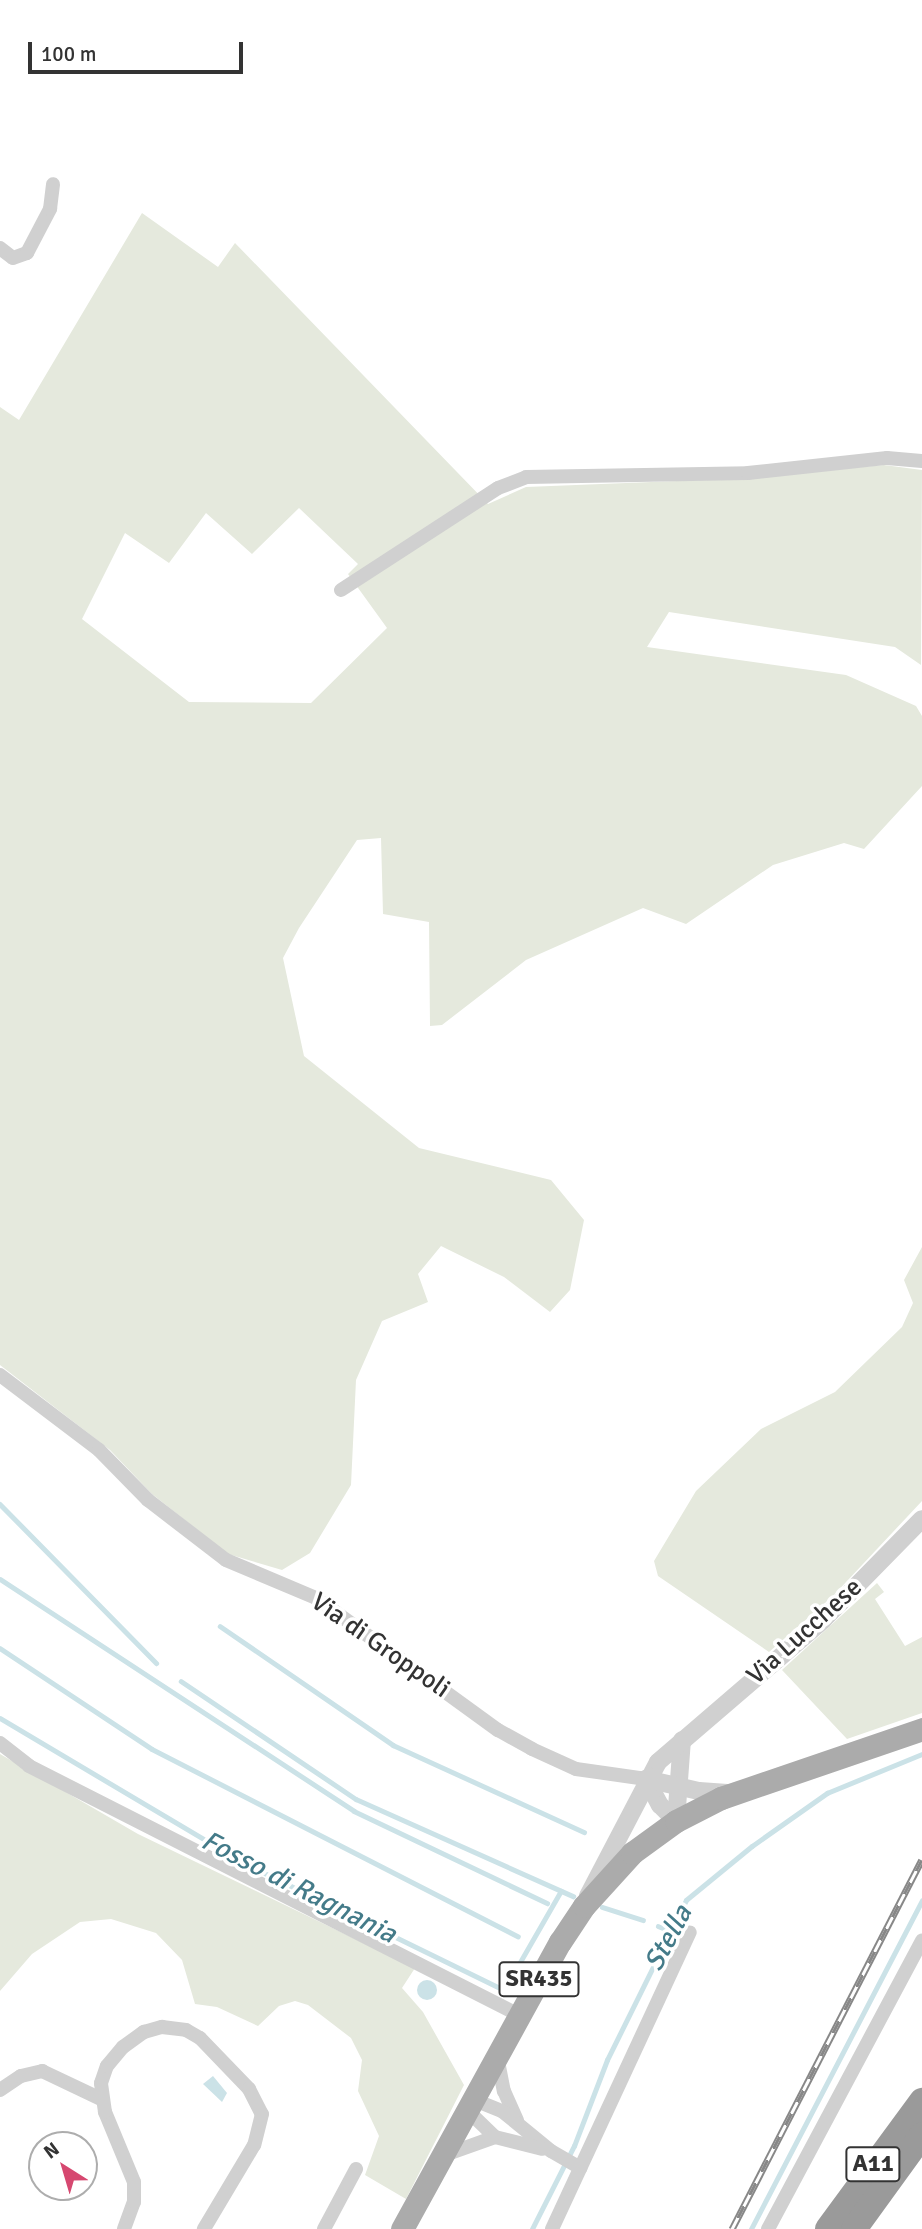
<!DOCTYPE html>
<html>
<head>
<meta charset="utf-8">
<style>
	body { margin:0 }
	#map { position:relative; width:922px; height:2229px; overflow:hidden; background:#fff; font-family:Signika,sans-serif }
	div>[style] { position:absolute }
	.green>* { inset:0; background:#e5e9dd }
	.water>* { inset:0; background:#cbe2e7 }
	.round { border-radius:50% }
	.stream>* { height:4.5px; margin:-2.25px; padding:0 2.25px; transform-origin:2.25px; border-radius:2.25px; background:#cbe2e7 }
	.minor>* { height:14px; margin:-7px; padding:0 7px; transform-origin:7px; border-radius:7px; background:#d0d0d0 }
	.tertiary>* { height:18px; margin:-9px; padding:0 9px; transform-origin:9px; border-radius:9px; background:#d0d0d0 }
	.primary>* { height:23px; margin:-11.5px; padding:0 11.5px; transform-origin:11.5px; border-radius:11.5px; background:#ababab }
	.motorway>* { height:26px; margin:-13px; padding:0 13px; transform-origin:13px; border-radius:13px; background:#9a9a9a }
	.rail>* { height:7px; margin-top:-3.5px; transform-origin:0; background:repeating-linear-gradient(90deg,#fff 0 13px,#888 0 26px); box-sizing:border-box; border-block:2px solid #888 }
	span { translate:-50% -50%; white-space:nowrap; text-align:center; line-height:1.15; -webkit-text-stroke:7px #fff; paint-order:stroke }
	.shield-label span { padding:2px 5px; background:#fff; border:2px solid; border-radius:5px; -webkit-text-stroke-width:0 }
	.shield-label { font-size:24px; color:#333; font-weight:700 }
	.street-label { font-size:26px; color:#333 }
	.water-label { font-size:28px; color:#447b89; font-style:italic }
	.north { position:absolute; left:28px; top:2131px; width:70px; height:70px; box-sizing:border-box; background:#fff; border:2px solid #adadad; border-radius:50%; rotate:323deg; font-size:19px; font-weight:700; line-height:28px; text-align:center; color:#333 }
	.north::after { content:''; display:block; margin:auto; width:24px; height:32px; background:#d64870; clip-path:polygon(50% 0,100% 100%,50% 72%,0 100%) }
	.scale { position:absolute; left:28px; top:42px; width:215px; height:32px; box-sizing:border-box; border:4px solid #333; border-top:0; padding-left:9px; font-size:21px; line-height:24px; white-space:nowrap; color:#333; -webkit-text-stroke:5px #fff; paint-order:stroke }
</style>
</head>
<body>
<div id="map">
	<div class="green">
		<div style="clip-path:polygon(evenodd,142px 213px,218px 267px,235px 243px,488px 504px,526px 487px,727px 479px,884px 465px,922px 470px,921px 665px,895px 647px,669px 612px,647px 647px,846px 675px,916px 706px,922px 716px,922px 786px,864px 849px,844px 843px,773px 865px,686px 924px,643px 908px,526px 960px,442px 1025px,430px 1026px,429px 922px,383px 914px,381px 838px,357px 840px,299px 928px,283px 958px,304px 1056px,419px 1148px,551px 1180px,584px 1220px,570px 1290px,550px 1312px,504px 1277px,441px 1246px,418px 1274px,428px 1302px,382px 1321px,356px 1380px,351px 1485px,310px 1553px,282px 1570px,228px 1554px,152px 1494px,110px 1450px,0 1365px,0 407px,19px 420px,142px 213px,299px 508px,358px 564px,348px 574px,387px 628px,311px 703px,189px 702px,82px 619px,125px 533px,169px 563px,206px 513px,252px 554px,299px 508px)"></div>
		<div style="clip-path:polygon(922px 1247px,922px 1501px,833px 1596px,769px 1652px,658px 1576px,654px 1561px,696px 1491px,761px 1429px,835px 1392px,902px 1327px,913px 1303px,904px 1280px)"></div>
		<div style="clip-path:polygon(877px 1583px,884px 1592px,875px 1599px,905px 1646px,922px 1637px,922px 1713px,847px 1739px,782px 1670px)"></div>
		<div style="clip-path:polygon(0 1754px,138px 1834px,415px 1968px,402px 1988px,423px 2012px,464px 2085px,406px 2199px,365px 2175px,379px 2136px,358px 2091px,362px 2060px,351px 2038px,308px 2005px,295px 2001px,279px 2006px,258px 2026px,217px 2007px,195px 2004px,182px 1960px,156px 1933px,111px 1919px,80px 1922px,32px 1954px,0 1991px)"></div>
	</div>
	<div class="water">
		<div class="round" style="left:417px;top:1980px;width:20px;height:20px"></div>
		<div style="clip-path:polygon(213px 2076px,227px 2093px,222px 2102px,203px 2084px)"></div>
	</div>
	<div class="stream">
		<div style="left:0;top:1504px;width:223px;rotate:45.5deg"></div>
		<div style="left:0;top:1579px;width:423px;rotate:33.2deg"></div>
		<div style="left:354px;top:1811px;width:214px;rotate:25.5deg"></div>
		<div style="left:220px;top:1626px;width:210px;rotate:34.5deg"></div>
		<div style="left:393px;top:1745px;width:210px;rotate:24.5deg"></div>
		<div style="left:0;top:1648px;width:182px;rotate:33.6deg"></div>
		<div style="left:152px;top:1749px;width:411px;rotate:27.1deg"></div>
		<div style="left:181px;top:1681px;width:211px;rotate:34deg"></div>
		<div style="left:356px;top:1799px;width:238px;rotate:24.1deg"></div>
		<div style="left:0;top:1718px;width:284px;rotate:30.7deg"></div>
		<div style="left:244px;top:1863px;width:289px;rotate:26deg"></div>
		<div style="left:504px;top:1990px;width:114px;rotate:-60.1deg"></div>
		<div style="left:602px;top:1907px;width:43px;rotate:17.6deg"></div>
		<div style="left:658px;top:1926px;width:11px;rotate:22deg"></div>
		<div style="left:532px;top:2229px;width:93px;rotate:-63.2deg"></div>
		<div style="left:574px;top:2146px;width:92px;rotate:-69deg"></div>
		<div style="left:607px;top:2060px;width:178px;rotate:-63.7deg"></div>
		<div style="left:686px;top:1900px;width:85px;rotate:-39.3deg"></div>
		<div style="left:752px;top:1846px;width:92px;rotate:-35.2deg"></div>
		<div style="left:827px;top:1793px;width:103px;rotate:-22.3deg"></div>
		<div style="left:751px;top:2229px;width:370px;rotate:-62.5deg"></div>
	</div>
	<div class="minor">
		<div style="left:0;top:248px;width:16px;rotate:38deg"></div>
		<div style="left:13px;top:258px;width:15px;rotate:-20deg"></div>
		<div style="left:27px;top:253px;width:50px;rotate:-62.4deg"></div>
		<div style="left:50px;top:209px;width:25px;rotate:-83deg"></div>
		<div style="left:341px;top:590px;width:187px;rotate:-33deg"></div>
		<div style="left:498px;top:488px;width:30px;rotate:-21deg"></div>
		<div style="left:526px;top:477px;width:222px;rotate:-1deg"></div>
		<div style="left:748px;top:473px;width:140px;rotate:-6.2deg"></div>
		<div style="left:887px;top:458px;width:35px;rotate:5deg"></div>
		<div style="left:0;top:1375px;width:124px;rotate:37.1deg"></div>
		<div style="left:99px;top:1450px;width:70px;rotate:45.6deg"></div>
		<div style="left:148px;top:1500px;width:98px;rotate:37.6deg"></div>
		<div style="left:226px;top:1560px;width:98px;rotate:22.9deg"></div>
		<div style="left:316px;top:1598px;width:225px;rotate:36deg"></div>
		<div style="left:498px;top:1730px;width:39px;rotate:29deg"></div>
		<div style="left:532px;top:1749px;width:48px;rotate:24.4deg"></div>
		<div style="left:576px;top:1769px;width:71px;rotate:8.1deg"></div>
		<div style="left:0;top:1743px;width:37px;rotate:38deg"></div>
		<div style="left:29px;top:1766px;width:550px;rotate:26.94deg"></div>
		<div style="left:497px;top:2056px;width:36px;rotate:79deg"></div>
		<div style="left:504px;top:2091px;width:32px;rotate:66deg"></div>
		<div style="left:0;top:2090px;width:25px;rotate:-34deg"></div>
		<div style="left:21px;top:2076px;width:22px;rotate:-13deg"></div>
		<div style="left:42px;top:2071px;width:65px;rotate:25.4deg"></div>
		<div style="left:472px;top:2099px;width:32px;rotate:22deg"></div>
		<div style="left:502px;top:2111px;width:63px;rotate:39.2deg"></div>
		<div style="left:551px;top:2151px;width:34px;rotate:30deg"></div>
		<div style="left:466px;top:2109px;width:40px;rotate:44deg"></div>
		<div style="left:495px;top:2137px;width:49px;rotate:14deg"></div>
		<div style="left:442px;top:2156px;width:56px;rotate:-19.7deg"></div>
		<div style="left:124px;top:2229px;width:29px;rotate:-70deg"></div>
		<div style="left:134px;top:2202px;width:20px;rotate:-90deg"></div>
		<div style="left:134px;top:2182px;width:76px;rotate:-112.5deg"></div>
		<div style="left:105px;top:2112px;width:29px;rotate:-98deg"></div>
		<div style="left:101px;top:2083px;width:18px;rotate:-71deg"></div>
		<div style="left:107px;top:2066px;width:25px;rotate:-50deg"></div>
		<div style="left:123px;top:2047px;width:26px;rotate:-36deg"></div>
		<div style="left:144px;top:2032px;width:19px;rotate:-16deg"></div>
		<div style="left:162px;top:2027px;width:24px;rotate:7deg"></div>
		<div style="left:186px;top:2030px;width:16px;rotate:30deg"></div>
		<div style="left:200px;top:2038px;width:71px;rotate:46.1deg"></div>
		<div style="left:249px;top:2089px;width:28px;rotate:63deg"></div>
		<div style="left:262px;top:2114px;width:32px;rotate:104deg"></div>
		<div style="left:254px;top:2145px;width:98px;rotate:120.8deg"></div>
		<div style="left:324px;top:2229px;width:68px;rotate:-61.9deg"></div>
		<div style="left:552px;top:2229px;width:327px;rotate:-65.1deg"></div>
		<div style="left:768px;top:2229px;width:327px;rotate:-61.9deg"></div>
	</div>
	<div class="tertiary">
		<div style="left:646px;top:1779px;width:30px;rotate:62deg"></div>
		<div style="left:660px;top:1805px;width:23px;rotate:45deg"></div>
		<div style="left:676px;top:1821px;width:81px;rotate:-85.8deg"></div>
		<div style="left:646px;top:1779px;width:54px;rotate:12.8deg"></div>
		<div style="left:699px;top:1791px;width:32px;rotate:4deg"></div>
		<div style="left:588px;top:1896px;width:151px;rotate:-62.4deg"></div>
		<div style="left:658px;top:1762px;width:218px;rotate:-40.7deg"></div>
		<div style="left:823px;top:1620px;width:141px;rotate:-45.6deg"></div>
	</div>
	<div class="primary">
		<div style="left:402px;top:2229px;width:328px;rotate:-61.2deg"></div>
		<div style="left:560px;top:1942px;width:43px;rotate:-56.3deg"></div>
		<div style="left:584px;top:1906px;width:72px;rotate:-47.8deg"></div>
		<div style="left:632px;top:1853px;width:54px;rotate:-36deg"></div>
		<div style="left:676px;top:1821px;width:51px;rotate:-27.1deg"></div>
		<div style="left:721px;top:1798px;width:213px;rotate:-18.9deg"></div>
	</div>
	<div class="motorway">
		<div style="left:828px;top:2229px;width:159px;rotate:-53.7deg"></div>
		<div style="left:854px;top:2229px;width:116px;rotate:-54.1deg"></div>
	</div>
	<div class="rail">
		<div style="left:732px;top:2229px;width:415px;rotate:-62.8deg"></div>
	</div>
	<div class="shield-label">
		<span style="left:539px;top:1979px">SR435</span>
		<span style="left:873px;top:2164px">A11</span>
	</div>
	<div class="street-label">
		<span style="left:805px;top:1632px;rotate:-42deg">Via Lucchese</span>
		<span style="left:380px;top:1646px;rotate:35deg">Via di Groppoli</span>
	</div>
	<div class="water-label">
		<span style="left:299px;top:1887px;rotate:27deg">Fosso di Ragnania</span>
		<span style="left:668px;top:1938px;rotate:-62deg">Stella</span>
	</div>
	<div class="north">N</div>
	<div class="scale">100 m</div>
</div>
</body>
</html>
